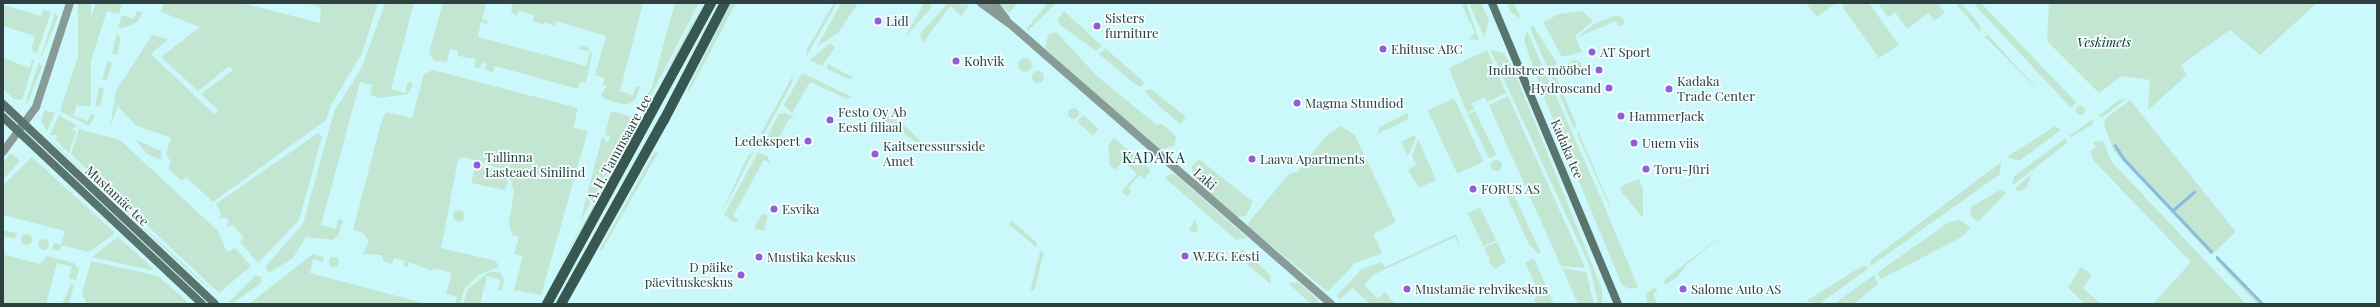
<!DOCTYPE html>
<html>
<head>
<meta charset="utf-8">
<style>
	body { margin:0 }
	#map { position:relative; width:2380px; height:307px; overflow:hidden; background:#cbf8fa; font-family:"Playfair Display",serif }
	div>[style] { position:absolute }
	.green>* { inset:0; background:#c3e6d2; transform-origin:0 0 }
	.round { border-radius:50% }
	.stream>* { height:2.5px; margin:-1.25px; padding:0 1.25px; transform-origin:1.25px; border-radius:1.25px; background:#89bbe0 }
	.tertiary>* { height:8px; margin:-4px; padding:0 4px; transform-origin:4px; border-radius:4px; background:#899b97 }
	.secondary>* { height:8px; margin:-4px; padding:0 4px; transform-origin:4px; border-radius:4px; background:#59736d }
	.primary>* { height:10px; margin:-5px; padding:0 5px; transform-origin:5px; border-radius:5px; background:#375750 }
	.dots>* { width:11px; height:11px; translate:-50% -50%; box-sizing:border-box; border:2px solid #f5fdfe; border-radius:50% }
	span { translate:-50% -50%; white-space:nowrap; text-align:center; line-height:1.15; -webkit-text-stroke:3.5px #f5fdfe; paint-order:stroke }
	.poi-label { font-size:13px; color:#2e4041 }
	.left { translate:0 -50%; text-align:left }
	.right { translate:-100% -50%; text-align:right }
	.park-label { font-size:13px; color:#01321e; font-style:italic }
	.street-label { font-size:13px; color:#2e4041 }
	.quarter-label { font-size:15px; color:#0b3739; letter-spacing:1px }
	.frame { position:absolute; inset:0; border:4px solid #2e4041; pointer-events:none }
</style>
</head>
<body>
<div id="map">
	<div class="green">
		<div style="left:78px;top:3px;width:13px;height:103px"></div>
		<div style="clip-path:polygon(96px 3px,122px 3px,119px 14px,107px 11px,73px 116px,88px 121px,91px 114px,95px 116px,89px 126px,60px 111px)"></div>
		<div style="clip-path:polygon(164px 3px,242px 3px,320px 23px,321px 8px,306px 3px,378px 3px,362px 53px,331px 105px,326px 120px,213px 202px,186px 177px,182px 181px,168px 168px,171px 162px,166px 154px,171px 138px,135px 125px,118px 106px,110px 127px,116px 91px,152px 35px,168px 39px,151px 54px,214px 114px,218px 110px,201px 94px,233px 70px,229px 66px,198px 91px,161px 57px,200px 27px,161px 12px)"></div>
		<div style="clip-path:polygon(385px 3px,414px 3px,391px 89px,405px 93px,408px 82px,413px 83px,411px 89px,408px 94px,380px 98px,370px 95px,373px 85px,360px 82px,321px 225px,336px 229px,338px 219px,343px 220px,338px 236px,333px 240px,306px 237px,293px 258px,269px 273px,265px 267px,303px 224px,334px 112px,362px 67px)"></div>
		<div style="clip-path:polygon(443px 3px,486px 3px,482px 19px,488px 21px,487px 24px,481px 22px,478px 37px,586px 66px,590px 52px,579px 49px,580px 45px,587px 47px,592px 54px,586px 83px,580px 82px,578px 89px,495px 66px,493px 72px,484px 69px,486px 64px,482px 62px,480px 68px,474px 67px,476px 59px,458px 56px,458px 51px,450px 49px,447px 62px,434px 61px,429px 53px)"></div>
		<div style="clip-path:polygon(513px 3px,643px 3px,620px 91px,633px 95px,636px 86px,640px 87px,635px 100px,625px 105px,604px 99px,601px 94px,607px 86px,603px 85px,605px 78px,595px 75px,606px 36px,556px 21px,555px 26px,546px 22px,542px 24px,533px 21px,534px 15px,519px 11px,516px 16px,511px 11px)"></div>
		<div style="clip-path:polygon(675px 3px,699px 3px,644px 108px,644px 97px,651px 90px)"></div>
		<div style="clip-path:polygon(703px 3px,680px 53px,666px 73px)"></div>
		<div style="clip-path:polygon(731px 3px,736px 3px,689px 92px,687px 91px)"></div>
		<div style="clip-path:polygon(834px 3px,837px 3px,806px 57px,807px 49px)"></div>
		<div style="clip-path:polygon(841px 3px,858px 3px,838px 33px,817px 47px)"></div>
		<div style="clip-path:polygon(924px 3px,932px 3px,931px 8px,905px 37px)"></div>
		<div style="clip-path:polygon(948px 3px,969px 5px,961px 16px,950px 6px,923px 43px,920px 34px)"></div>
		<div style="clip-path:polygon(998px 3px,1016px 3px,1017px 4px,1009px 13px)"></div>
		<div style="clip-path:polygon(1048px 3px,1056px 3px,1028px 31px,1027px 28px)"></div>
		<div style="clip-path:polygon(1461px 3px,1466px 3px,1479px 40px,1469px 39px,1475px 33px)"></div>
		<div style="clip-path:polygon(1469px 3px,1481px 3px,1489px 20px,1484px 37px)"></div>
		<div style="clip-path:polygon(1507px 3px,1514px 3px,1521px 19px,1510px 11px)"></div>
		<div style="clip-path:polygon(1806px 3px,1836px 3px,1817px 17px)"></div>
		<div style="clip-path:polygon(1844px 3px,1869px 3px,1899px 45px,1879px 58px,1843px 8px)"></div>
		<div style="clip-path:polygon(1878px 3px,1937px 3px,1945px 13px,1934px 21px,1928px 13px,1907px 29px,1895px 12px,1888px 17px)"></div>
		<div style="clip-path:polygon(1955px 3px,1961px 3px,1980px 25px,1980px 32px)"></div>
		<div style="clip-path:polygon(1973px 3px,1981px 3px,2076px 102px,2071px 108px)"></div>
		<div style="clip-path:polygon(2049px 3px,2317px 3px,2260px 55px,2230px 30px,2181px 65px,2187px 75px,2148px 110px,2150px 80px,2122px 76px,2099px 93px,2047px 41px)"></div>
		<div style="clip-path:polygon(3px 5px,41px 16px,44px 10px,51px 12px,37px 53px,31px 50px,35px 36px,3px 26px)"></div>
		<div style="clip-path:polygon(137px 11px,142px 12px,138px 22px,123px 28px,118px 27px,122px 15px,134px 19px)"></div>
		<div style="clip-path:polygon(1064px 11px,1102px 46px,1096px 51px,1060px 25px,1058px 19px)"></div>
		<div style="clip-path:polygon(1583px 11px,1593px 21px,1575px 36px,1582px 52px,1562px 57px,1543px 22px,1559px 14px)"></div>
		<div style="clip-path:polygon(55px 13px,58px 17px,42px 56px,41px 56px)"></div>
		<div style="clip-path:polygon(1616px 15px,1622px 17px,1625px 24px,1618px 27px,1616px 21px,1578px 37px,1594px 24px)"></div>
		<div style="clip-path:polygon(1533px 26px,1557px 63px,1552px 68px,1577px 126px,1574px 128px,1530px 28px)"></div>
		<div style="clip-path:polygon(1527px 31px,1600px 196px,1638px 287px,1629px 289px,1622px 285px,1543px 95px,1524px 40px)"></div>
		<div style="clip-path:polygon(1056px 32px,1098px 77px,1157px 125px,1162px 124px,1176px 136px,1174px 146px,1160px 150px,1045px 48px,1048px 35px)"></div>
		<div style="left:116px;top:35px;width:5px;height:19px;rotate:11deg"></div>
		<div style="clip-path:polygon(1988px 35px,2031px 82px,2063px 115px,1984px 36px)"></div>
		<div style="clip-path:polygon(830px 43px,835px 47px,822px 66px,810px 60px)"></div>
		<div style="clip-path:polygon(1105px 48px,1143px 81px,1144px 84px,1140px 87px,1132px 82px,1099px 54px)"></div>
		<div style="clip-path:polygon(1490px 49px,1505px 54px,1517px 78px,1602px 289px,1602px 304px,1598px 304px,1590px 267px)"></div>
		<div style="clip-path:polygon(1487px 50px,1506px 93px,1487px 102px,1485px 97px,1472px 103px,1474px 109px,1467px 113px,1449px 68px)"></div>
		<div style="clip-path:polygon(3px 58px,30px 68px,32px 59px,34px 61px,22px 100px,14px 99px,3px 89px)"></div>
		<div class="round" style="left:1018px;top:58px;width:14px;height:14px"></div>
		<div class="round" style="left:1568px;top:60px;width:14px;height:14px"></div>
		<div style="clip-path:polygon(108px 61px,112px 63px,107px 80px,102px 79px)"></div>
		<div style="clip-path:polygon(39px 62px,42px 67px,27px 104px,26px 102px)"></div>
		<div style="clip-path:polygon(828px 64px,852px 77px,851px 80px,827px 69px)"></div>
		<div style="clip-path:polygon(433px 70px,578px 108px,573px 128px,588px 131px,541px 295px,514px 290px,523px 256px,514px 254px,519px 237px,512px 235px,509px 221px,514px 192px,508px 171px,464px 157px,458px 160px,441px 248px,496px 261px,499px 267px,480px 274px,464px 289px,460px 304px,455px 304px,457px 297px,446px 294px,452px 273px,433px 268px,432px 271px,409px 262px,408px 267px,404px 266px,405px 261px,394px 258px,392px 264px,384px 262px,382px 255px,363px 254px,369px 241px,363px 233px,353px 230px,381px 123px,386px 112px,412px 118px,424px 74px)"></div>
		<div class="round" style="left:1032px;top:71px;width:12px;height:12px"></div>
		<div style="clip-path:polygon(802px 73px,852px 97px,847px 99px,810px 82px,792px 113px,784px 105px)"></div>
		<div style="clip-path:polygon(792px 77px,793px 81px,762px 138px,761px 133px)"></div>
		<div style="left:99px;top:87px;width:5px;height:19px;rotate:11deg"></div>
		<div style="clip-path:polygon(1151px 89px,1186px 117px,1180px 124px,1150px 98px,1145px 91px)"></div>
		<div style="clip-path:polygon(1508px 96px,1581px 258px,1585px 268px,1561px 266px,1489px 105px)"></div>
		<div style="left:1454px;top:98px;width:70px;height:29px;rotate:65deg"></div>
		<div style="clip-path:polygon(2126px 99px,2103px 117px,2098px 116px,2119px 100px)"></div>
		<div style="clip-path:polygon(2130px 100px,2236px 232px,2211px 255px,2114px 151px,2104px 125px,2105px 119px)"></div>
		<div class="round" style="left:2075.5px;top:105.5px;width:9px;height:9px"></div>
		<div class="round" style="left:1067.5px;top:107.5px;width:11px;height:11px"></div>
		<div style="clip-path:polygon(44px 110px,55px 113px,47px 131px,41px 121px)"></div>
		<div style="clip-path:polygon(878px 110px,901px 123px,920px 140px,919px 144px,876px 115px)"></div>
		<div style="clip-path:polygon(611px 111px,636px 118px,636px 121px,580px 222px,602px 137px,608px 143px,610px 136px,605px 135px)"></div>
		<div style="left:1475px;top:111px;width:49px;height:8px;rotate:64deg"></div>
		<div style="clip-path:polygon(785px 113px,795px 118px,789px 119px,776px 143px,781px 146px,777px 148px,765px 141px,779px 114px)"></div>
		<div style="clip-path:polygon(1407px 113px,1409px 119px,1377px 134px,1380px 127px)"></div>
		<div style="clip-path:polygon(59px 115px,77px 126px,71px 130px,76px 131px,69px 153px,55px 139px,58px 135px,50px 135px)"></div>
		<div style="left:1083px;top:115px;width:21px;height:9px;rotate:41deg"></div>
		<div style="clip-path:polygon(2093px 119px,2093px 124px,2070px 138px,2069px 136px)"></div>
		<div style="clip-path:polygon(641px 121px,616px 171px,554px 276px,610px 176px)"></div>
		<div style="clip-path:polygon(1341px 126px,1355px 135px,1396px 222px,1373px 234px,1382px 253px,1355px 263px,1328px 292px,1250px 228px,1248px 223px,1290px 173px,1297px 172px,1327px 135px)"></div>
		<div style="clip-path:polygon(2055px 126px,2061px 130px,2019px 161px,2007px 157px)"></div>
		<div style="clip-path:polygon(79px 129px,120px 140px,218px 231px,227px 252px,235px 248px,251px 266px,219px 293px,71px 154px)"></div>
		<div style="clip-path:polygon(318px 133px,322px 136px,299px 220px,258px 263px,240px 242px,244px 238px,233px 225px,226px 227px,229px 221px,225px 217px,219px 220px,221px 213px,216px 204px)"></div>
		<div style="clip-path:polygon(1579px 133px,1612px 210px,1611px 210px,1577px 134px)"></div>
		<div style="clip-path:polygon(1415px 135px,1416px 138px,1408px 156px,1401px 142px)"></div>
		<div style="clip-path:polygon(49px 138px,56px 146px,218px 296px,183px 266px)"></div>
		<div style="clip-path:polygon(1114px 138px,1151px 170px,1144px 179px,1139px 175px,1129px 187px,1131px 192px,1128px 196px,1121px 192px,1137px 174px,1123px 161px,1115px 170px,1110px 165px,1108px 145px)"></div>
		<div style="clip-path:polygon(2066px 138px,2067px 143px,2012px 186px,2014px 176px)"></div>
		<div style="clip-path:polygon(135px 139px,161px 151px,162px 161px,146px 153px)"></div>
		<div style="clip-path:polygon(1418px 139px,1436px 180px,1419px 188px,1408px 170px,1416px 165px,1412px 156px)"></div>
		<div style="clip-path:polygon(2103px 141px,2111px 161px,2246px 304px,2153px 304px,2191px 262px,2094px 161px,2090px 151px,2096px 147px,2093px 142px)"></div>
		<div style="clip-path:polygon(655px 151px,658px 153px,602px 250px,599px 251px)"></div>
		<div style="clip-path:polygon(754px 151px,736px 186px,721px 213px,748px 156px)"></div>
		<div style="clip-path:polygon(758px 152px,768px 157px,770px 163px,764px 160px,733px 216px,738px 220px,736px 223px,724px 215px)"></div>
		<div style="clip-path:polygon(11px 153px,20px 161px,3px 179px,3px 162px)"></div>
		<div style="clip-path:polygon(32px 157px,114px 232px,114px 234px,89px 252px,62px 245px,59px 251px,52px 249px,54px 243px,61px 245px,65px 231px,3px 215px,3px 185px)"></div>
		<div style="clip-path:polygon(1199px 159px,1253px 202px,1246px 216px,1237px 217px,1193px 178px,1192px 166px)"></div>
		<div class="round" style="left:1490.5px;top:159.5px;width:11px;height:11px"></div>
		<div style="clip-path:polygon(2001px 162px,2000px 174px,1871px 266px,1871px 260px)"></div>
		<div style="clip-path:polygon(476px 164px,502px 171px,508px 182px,505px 190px,471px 183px)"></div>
		<div style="clip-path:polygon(2032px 173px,2027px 187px,2020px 191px,2015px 189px)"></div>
		<div style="clip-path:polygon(1170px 174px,1176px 175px,1247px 238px,1236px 240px,1165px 178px)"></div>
		<div style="clip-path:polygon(1639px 179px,1643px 189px,1643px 218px,1620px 190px,1622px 186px)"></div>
		<div style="clip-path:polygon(1506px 182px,1512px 191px,1541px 253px,1537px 253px,1529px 244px,1501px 184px)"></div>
		<div style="clip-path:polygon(2000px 190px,2006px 193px,1978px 222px,1970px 215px,1971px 207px)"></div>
		<div style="left:1480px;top:207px;width:37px;height:14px;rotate:64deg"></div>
		<div class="round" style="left:453px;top:210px;width:12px;height:12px"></div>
		<div style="clip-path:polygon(762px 214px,768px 215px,764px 231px,754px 228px)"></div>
		<div style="clip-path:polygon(1195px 219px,1198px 230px,1195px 233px,1189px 230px)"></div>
		<div style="clip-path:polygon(1011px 220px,1036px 242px,1037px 248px,1010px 225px)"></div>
		<div style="clip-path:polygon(1960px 220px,1971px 228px,1960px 238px,1881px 279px,1877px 273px,1949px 222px)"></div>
		<div style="clip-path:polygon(1734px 226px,1686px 265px,1678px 277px,1665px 285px,1664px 280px)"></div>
		<div style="clip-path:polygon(3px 230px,17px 233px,15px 239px,3px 236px)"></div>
		<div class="round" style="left:20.5px;top:233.5px;width:11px;height:11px"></div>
		<div style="clip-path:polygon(1456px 234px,1461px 250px,1455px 237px,1373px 275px,1364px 285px,1378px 299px,1385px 292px,1395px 304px,1370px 304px,1353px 288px,1339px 300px,1338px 294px,1362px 269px,1382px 262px,1385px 267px)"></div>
		<div style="clip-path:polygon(118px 237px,144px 260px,154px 271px,92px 257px)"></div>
		<div class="round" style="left:37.5px;top:238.5px;width:11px;height:11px"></div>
		<div style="clip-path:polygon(1497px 242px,1506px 262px,1495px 269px,1488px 262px,1490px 260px,1484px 248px)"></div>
		<div style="clip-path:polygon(3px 246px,5px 255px,40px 264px,47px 256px,74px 263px,79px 269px,76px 280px,69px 278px,72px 267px,57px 263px,46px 304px,3px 304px)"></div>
		<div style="clip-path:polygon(1242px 249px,1270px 275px,1271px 284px,1235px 255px)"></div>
		<div style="left:1044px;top:252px;width:40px;height:4px;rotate:104deg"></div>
		<div style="clip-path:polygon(313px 254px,324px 257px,323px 262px,313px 259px,310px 273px,427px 304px,249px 304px)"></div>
		<div style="clip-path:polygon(2217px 257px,2220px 261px,2263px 304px,2257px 304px,2215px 259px)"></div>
		<div class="round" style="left:329px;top:257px;width:10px;height:10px"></div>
		<div style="clip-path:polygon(1534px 258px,1535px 261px,1554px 304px,1536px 304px,1534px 300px,1539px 292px,1525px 263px)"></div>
		<div style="clip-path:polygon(91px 261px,158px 276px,190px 304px,87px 304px,82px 294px)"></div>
		<div style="clip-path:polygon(1864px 265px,1869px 268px,1819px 304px,1806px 301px)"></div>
		<div style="clip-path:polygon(2081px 267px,2092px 275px,2083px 288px,2101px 304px,2085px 304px,2068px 288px)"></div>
		<div style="clip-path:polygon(1562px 268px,1586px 272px,1594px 304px,1578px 304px)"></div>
		<div style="clip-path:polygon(489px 272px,500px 272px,504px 280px,502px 291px,498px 290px,501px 280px,487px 276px,480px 304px,463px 304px,468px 289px)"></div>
		<div style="clip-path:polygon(256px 275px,261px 277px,261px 283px,233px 303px,229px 302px)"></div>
		<div style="clip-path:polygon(1874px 275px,1878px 284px,1854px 304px,1834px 304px)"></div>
		<div style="clip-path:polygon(1298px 282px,1318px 300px,1316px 304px,1310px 303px,1288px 283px)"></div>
		<div style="clip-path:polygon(71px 284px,74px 285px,69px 304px,62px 304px)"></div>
		<div style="clip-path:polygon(1654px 288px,1658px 290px,1653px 294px,1657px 303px,1647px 304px,1646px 294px)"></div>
	</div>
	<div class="stream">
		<div style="left:2115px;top:145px;width:17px;rotate:57deg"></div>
		<div style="left:2124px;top:159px;width:127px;rotate:46.6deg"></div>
		<div style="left:2172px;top:211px;width:29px;rotate:-41deg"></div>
		<div style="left:2217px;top:257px;width:66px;rotate:45.6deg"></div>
	</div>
	<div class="tertiary">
		<div style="left:981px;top:3px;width:34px;rotate:36deg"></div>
		<div style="left:1009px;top:23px;width:427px;rotate:41.1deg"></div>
		<div style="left:994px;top:3px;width:20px;rotate:53deg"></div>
		<div style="left:3px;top:152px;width:56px;rotate:-53.7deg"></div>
		<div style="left:36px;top:107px;width:109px;rotate:-71.9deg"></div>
	</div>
	<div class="secondary">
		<div style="left:1492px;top:3px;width:326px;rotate:67.3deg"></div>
		<div style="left:3px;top:104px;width:291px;rotate:43.3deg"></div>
		<div style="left:3px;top:117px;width:273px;rotate:43.2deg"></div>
	</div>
	<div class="primary">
		<div style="left:547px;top:304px;width:343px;rotate:-61.4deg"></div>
		<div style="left:561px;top:304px;width:211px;rotate:-60.8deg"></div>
		<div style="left:664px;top:120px;width:132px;rotate:-62.5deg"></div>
	</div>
	<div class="dots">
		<div style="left:878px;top:21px;background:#925ed7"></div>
		<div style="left:1097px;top:26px;background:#925ed7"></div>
		<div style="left:1383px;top:49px;background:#925ed7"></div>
		<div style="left:1592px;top:52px;background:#925ed7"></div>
		<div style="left:956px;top:61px;background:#925ed7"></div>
		<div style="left:1599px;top:70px;background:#925ed7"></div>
		<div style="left:1609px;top:88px;background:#925ed7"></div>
		<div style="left:1669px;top:89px;background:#925ed7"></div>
		<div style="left:1297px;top:103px;background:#925ed7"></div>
		<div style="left:1621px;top:116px;background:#925ed7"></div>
		<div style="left:830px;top:120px;background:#925ed7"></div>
		<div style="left:808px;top:141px;background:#925ed7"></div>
		<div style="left:1634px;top:143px;background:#925ed7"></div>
		<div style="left:875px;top:154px;background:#925ed7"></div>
		<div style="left:1252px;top:159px;background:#925ed7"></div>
		<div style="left:477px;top:165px;background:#925ed7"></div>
		<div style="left:1646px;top:169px;background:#925ed7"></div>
		<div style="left:1473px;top:189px;background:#925ed7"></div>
		<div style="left:774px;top:209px;background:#925ed7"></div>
		<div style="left:1185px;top:256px;background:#925ed7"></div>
		<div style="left:759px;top:257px;background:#925ed7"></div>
		<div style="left:741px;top:275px;background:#925ed7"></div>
		<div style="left:1407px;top:289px;background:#925ed7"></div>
		<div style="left:1683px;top:289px;background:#925ed7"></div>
	</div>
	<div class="poi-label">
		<span class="left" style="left:1105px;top:26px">Sisters<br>furniture</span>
		<span class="left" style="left:886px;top:21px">Lidl</span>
		<span class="left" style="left:1391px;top:49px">Ehituse ABC</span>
		<span class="left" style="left:1600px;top:52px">AT Sport</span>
		<span class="left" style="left:964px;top:61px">Kohvik</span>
		<span class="right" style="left:1591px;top:70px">Industrec mööbel</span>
		<span class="left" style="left:1677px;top:89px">Kadaka<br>Trade Center</span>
		<span class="right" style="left:1601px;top:88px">Hydroscand</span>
		<span class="left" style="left:1305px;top:103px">Magma Stuudiod</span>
		<span class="left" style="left:838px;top:120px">Festo Oy Ab<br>Eesti filiaal</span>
		<span class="left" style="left:1629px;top:116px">HammerJack</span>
		<span class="right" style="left:800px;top:141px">Ledekspert</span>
		<span class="left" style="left:1642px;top:143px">Uuem viis</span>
		<span class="left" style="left:883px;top:154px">Kaitseressursside<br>Amet</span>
		<span class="left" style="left:485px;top:165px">Tallinna<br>Lasteaed Sinilind</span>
		<span class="left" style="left:1260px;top:159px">Laava Apartments</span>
		<span class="left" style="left:1654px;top:169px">Toru-Jüri</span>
		<span class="left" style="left:1481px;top:189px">FORUS AS</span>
		<span class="left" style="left:782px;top:209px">Esvika</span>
		<span class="left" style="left:1193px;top:256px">W.EG. Eesti</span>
		<span class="left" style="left:767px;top:257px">Mustika keskus</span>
		<span class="right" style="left:733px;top:275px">D päike<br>päevituskeskus</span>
		<span class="left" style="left:1415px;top:289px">Mustamäe rehvikeskus</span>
		<span class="left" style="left:1691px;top:289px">Salome Auto AS</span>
	</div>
	<div class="park-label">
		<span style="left:2104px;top:42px">Veskimets</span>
	</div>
	<div class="street-label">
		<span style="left:619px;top:148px;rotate:-61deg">A. H. Tammsaare tee</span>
		<span style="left:1567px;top:149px;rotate:67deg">Kadaka tee</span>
		<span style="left:1205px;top:179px;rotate:41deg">Laki</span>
		<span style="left:117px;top:196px;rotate:43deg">Mustamäe tee</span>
	</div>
	<div class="quarter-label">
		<span style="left:1154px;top:158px">KADAKA</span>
	</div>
	<div class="frame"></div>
</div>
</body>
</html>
